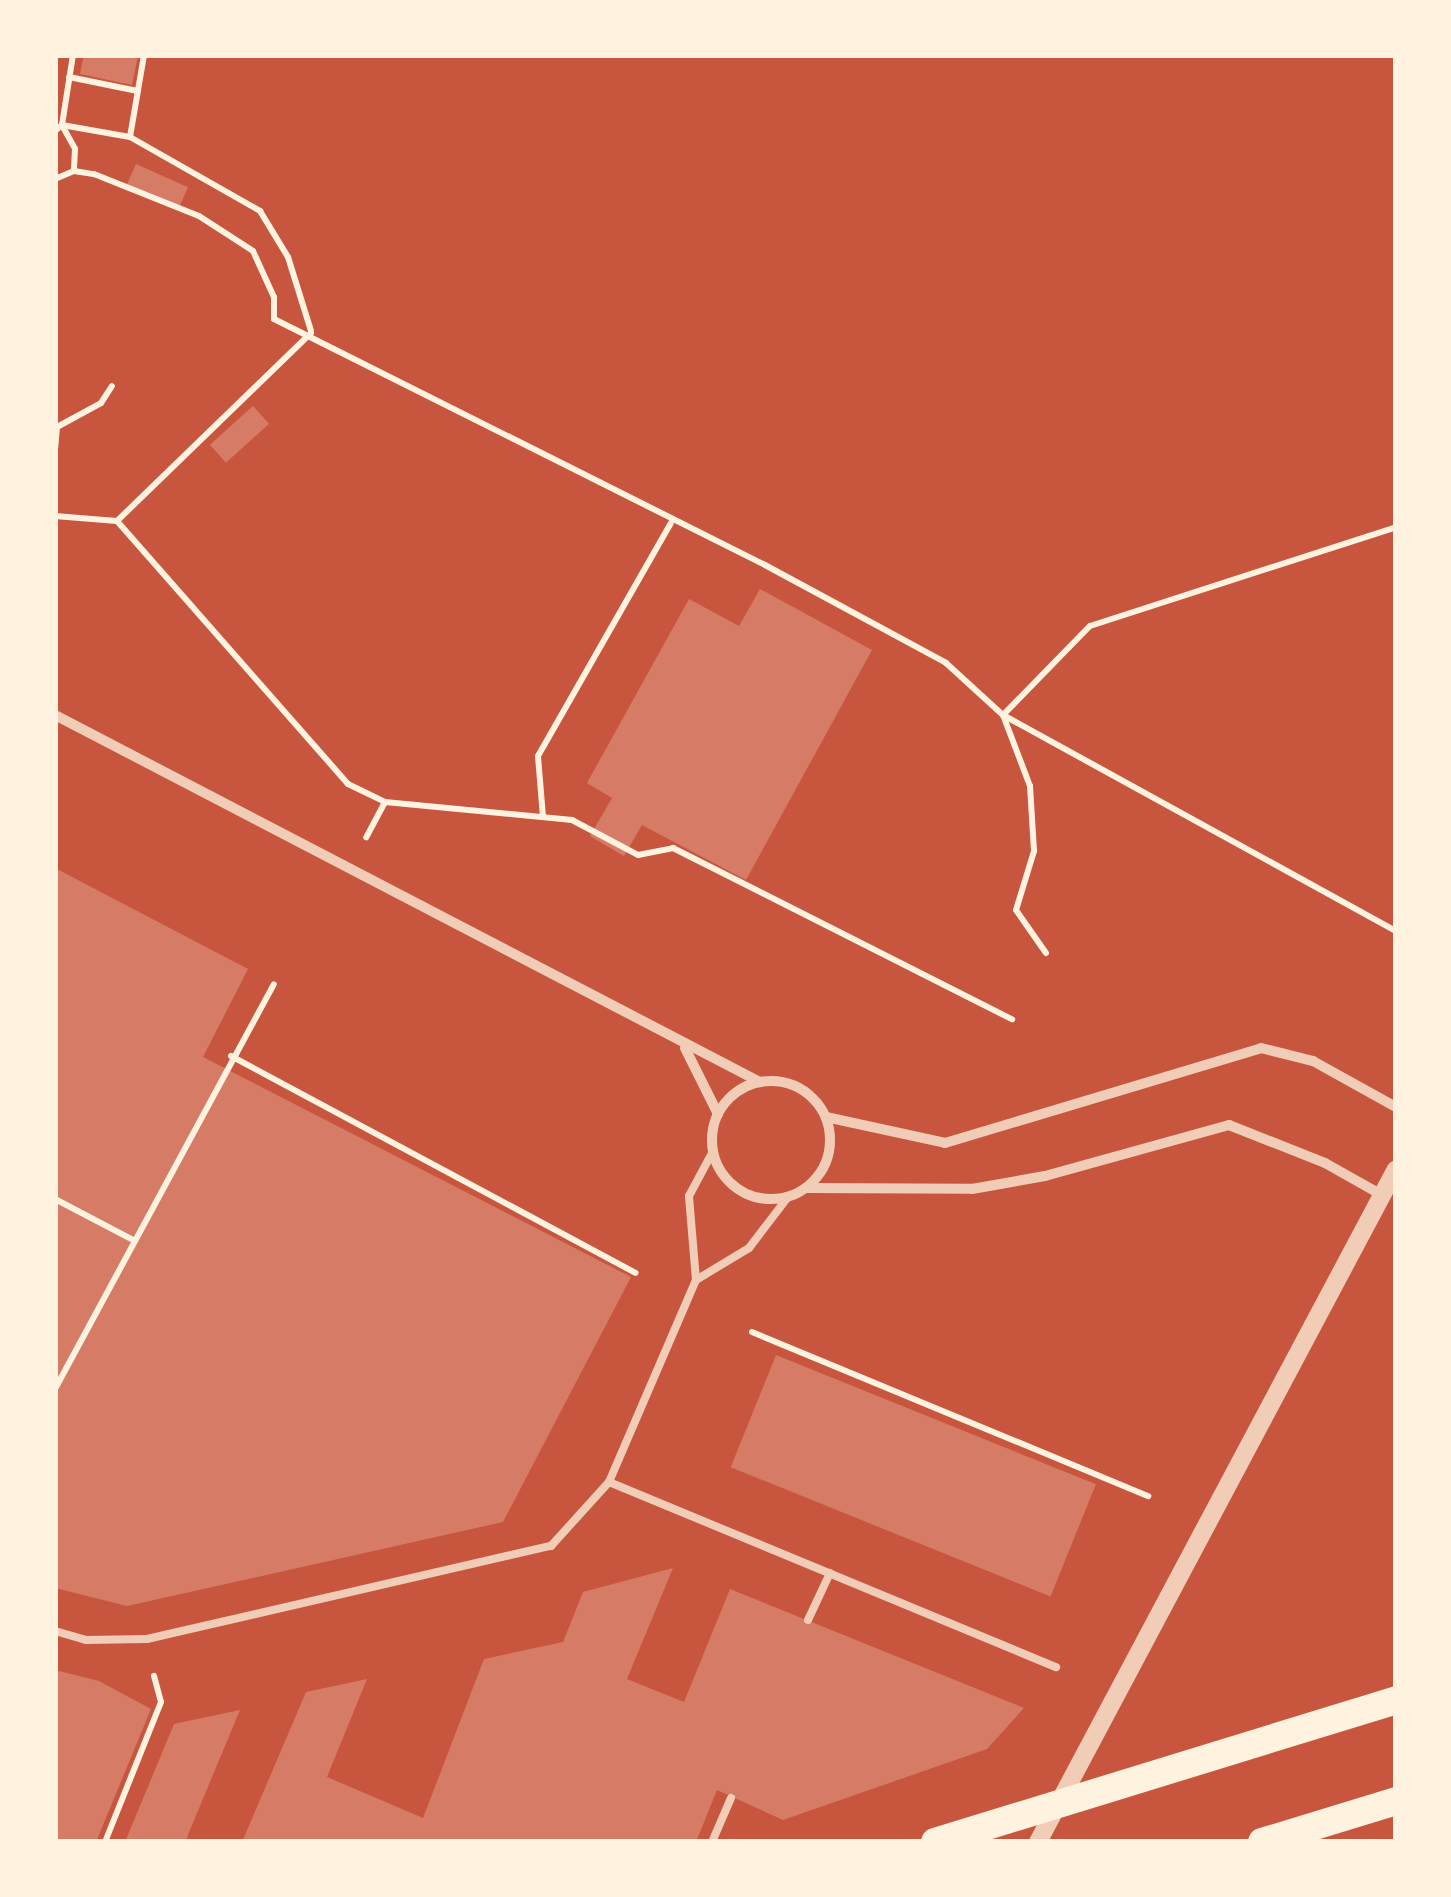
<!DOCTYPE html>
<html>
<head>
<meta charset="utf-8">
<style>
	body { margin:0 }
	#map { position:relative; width:1451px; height:1897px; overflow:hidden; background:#c8553d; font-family:"Sofia Sans Condensed",sans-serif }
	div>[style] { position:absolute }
	.building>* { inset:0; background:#d67c66; transform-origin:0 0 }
	.path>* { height:6px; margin:-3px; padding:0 3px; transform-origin:3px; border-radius:3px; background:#fff3e0 }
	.service>* { height:8px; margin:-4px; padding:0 4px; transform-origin:4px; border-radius:4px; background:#f1ccb7 }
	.minor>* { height:10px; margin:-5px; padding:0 5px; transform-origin:5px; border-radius:5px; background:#f1ccb7 }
	.minor>.ring { margin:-5px; padding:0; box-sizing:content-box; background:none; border:10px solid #f1ccb7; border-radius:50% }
	.tertiary>* { height:18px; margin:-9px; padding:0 9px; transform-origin:9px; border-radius:9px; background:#f1ccb7 }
	.trunk>* { height:28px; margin:-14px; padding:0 14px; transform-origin:14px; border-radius:14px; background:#fff3e0 }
	span { translate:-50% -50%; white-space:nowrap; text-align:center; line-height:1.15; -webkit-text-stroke:9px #fff3e0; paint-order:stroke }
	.frame { position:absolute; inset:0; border:58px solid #fff3e0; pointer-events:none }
</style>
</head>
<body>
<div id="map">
	<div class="building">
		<div style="clip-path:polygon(84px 55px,138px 55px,132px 85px,80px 74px)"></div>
		<div style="left:136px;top:164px;width:57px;height:24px;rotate:24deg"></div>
		<div style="left:253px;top:406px;width:24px;height:58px;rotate:48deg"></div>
		<div style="clip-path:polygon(760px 589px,872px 650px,746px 880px,642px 825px,624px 856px,590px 836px,612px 798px,587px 783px,689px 599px,739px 626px)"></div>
		<div style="clip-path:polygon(55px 868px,248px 969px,203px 1057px,631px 1277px,503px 1522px,127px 1606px,55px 1588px)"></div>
		<div style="left:776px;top:1355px;width:345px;height:121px;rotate:22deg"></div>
		<div style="clip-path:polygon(673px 1568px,627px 1679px,684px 1702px,730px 1589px,1024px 1708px,987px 1749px,783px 1820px,717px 1790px,696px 1842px,242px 1842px,306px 1692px,367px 1679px,327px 1777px,423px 1818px,484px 1659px,563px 1642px,583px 1592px)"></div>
		<div style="clip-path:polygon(55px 1670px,99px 1681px,151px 1709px,96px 1842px,55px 1842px)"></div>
		<div style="clip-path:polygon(240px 1710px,185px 1842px,125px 1842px,174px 1724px)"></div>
	</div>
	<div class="path">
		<div style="left:69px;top:77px;width:70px;rotate:11.5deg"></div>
		<div style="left:62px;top:125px;width:69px;rotate:10deg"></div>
		<div style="left:130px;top:137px;width:150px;rotate:29.6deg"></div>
		<div style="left:260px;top:211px;width:54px;rotate:58.7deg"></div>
		<div style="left:288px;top:257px;width:77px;rotate:72.7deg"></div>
		<div style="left:63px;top:127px;width:25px;rotate:61deg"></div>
		<div style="left:75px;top:149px;width:22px;rotate:93deg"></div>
		<div style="left:55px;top:131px;width:9px;rotate:-41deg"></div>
		<div style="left:62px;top:125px;width:71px;rotate:-81.1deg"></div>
		<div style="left:130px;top:137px;width:83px;rotate:-80.3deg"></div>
		<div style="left:55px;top:179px;width:21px;rotate:-23deg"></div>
		<div style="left:74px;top:171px;width:20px;rotate:9deg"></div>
		<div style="left:94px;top:174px;width:113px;rotate:21.8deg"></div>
		<div style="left:199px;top:216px;width:64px;rotate:32.9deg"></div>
		<div style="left:253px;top:251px;width:51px;rotate:65.5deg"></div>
		<div style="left:274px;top:297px;width:22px;rotate:90deg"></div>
		<div style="left:274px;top:319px;width:549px;rotate:26.61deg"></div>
		<div style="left:765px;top:565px;width:206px;rotate:28.4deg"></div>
		<div style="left:946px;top:663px;width:77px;rotate:42.4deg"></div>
		<div style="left:1003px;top:715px;width:448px;rotate:28.8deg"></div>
		<div style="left:311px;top:333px;width:270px;rotate:135.9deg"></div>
		<div style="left:117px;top:521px;width:350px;rotate:48.7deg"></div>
		<div style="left:348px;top:784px;width:41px;rotate:25.9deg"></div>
		<div style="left:385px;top:802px;width:40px;rotate:118deg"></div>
		<div style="left:55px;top:450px;width:23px;rotate:-85deg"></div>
		<div style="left:57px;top:427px;width:50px;rotate:-28.6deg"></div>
		<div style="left:101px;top:403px;width:20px;rotate:-57deg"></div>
		<div style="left:55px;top:516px;width:62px;rotate:4.6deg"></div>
		<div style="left:385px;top:802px;width:188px;rotate:5.5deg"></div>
		<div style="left:572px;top:820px;width:75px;rotate:27.9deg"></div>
		<div style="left:638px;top:855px;width:36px;rotate:-11deg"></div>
		<div style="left:673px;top:848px;width:380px;rotate:26.8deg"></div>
		<div style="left:543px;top:817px;width:61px;rotate:-94.7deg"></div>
		<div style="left:538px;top:756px;width:268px;rotate:-60.3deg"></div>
		<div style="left:1046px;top:953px;width:52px;rotate:-124.9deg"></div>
		<div style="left:1016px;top:910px;width:62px;rotate:-73deg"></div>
		<div style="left:1034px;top:851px;width:65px;rotate:-93.5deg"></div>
		<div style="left:1030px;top:786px;width:76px;rotate:-110.8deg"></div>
		<div style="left:1003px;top:715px;width:124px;rotate:-45.7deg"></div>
		<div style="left:1090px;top:626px;width:322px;rotate:-17.9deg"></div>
		<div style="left:231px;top:1056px;width:459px;rotate:28.2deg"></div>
		<div style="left:55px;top:1199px;width:88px;rotate:27.7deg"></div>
		<div style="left:752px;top:1332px;width:429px;rotate:22.5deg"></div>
		<div style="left:55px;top:1389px;width:460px;rotate:-61.6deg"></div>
		<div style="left:105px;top:1842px;width:151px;rotate:-68.2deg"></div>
		<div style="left:161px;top:1702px;width:27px;rotate:-105deg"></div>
	</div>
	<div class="service">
		<div style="left:696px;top:1280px;width:62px;rotate:-31.1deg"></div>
		<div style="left:749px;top:1248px;width:64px;rotate:-52.6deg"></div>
		<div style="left:609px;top:1482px;width:484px;rotate:22.5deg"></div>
		<div style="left:808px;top:1620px;width:52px;rotate:-64.9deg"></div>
		<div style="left:55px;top:1631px;width:32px;rotate:16deg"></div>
		<div style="left:86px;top:1640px;width:61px;rotate:-0.9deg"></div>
		<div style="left:147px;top:1639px;width:415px;rotate:-13deg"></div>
		<div style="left:551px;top:1546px;width:86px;rotate:-47.8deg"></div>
		<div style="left:609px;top:1482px;width:220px;rotate:-66.7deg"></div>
		<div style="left:696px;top:1280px;width:84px;rotate:-94.8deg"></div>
		<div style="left:689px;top:1196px;width:51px;rotate:-61.9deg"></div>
		<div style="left:712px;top:1842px;width:48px;rotate:-66.6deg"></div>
	</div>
	<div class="minor">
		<div style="left:55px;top:715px;width:795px;rotate:27.5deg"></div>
		<div style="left:685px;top:1048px;width:74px;rotate:63.4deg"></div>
		<div class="ring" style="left:712px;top:1081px;width:108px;height:108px"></div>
		<div style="left:826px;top:1117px;width:122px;rotate:12.3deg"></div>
		<div style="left:945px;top:1143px;width:330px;rotate:-16.7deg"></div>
		<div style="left:1261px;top:1048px;width:54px;rotate:14deg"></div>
		<div style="left:1313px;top:1061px;width:95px;rotate:29deg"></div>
		<div style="left:806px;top:1188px;width:166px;rotate:0.3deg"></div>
		<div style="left:972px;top:1189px;width:74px;rotate:-10.1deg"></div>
		<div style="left:1045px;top:1176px;width:191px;rotate:-15.5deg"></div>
		<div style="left:1229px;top:1125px;width:103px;rotate:21.6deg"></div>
		<div style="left:1325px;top:1163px;width:65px;rotate:29.3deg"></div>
	</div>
	<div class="tertiary">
		<div style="left:1038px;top:1842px;width:762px;rotate:-61.99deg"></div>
	</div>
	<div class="trunk">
		<div style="left:935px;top:1842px;width:482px;rotate:-17.1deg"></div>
		<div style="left:1262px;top:1842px;width:140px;rotate:-17deg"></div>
	</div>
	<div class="frame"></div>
</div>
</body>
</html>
